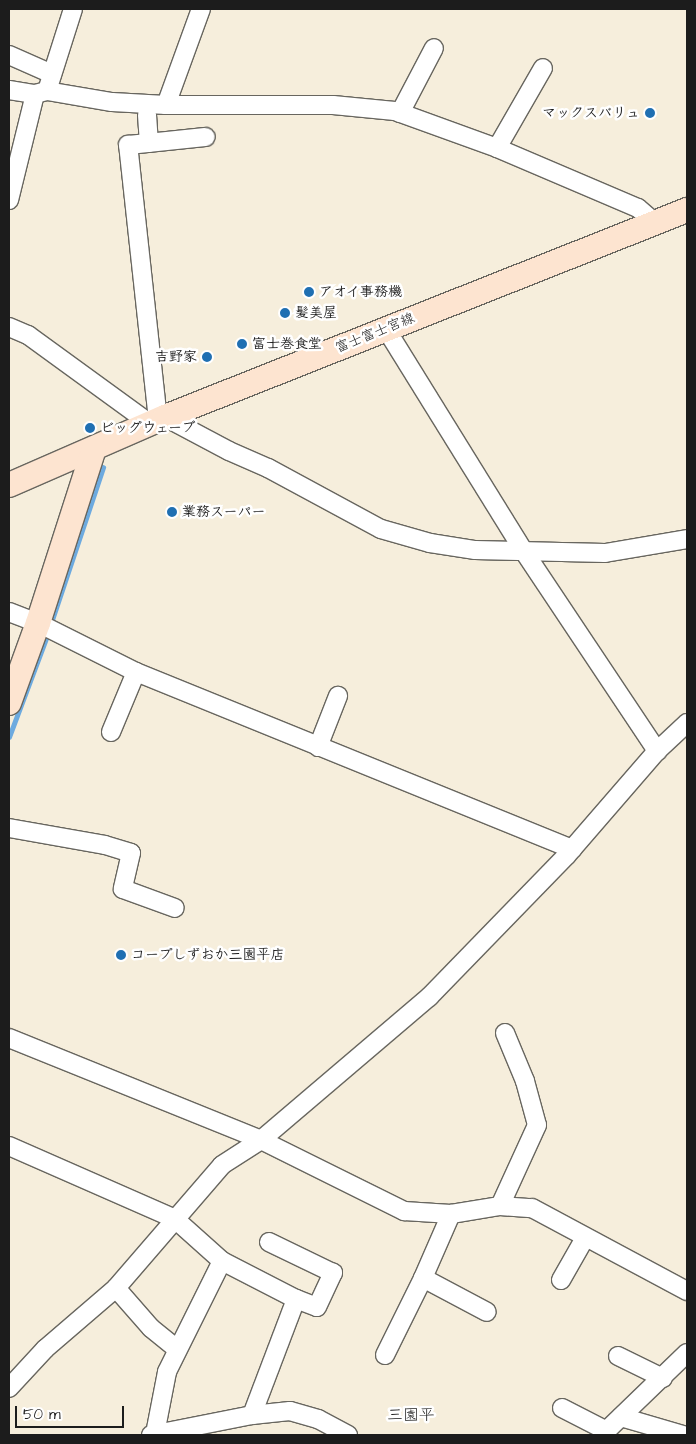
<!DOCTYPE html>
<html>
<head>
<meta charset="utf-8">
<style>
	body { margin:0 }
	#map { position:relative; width:696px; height:1444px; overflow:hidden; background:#f6eedc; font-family:"Architects Daughter","Klee One",sans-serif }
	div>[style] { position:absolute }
	.stream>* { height:4.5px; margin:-2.25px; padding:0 2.25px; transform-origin:2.25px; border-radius:2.25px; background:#6daadf }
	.roads { filter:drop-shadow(1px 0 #68665f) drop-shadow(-1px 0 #68665f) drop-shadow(0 1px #68665f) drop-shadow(0 -1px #68665f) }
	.street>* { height:18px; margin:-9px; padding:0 9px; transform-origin:9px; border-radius:9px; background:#fff }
	.secondary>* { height:24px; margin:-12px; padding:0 12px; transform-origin:12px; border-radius:12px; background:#fde4d0 }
	.dots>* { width:14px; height:14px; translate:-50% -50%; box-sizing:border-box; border:2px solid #fff; border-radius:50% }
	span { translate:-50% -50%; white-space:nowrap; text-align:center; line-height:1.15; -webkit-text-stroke:5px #fff; paint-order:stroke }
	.poi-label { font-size:14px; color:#1c1c1c; font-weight:700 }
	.right { translate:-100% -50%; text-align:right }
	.left { translate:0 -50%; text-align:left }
	.street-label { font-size:14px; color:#1c1c1c }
	.quarter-label { font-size:16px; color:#1c1c1c }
	.frame { position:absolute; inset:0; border:10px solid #1c1c1c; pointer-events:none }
	.scale { position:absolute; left:15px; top:1406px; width:109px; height:22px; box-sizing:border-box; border:2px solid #1c1c1c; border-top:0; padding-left:6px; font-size:15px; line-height:18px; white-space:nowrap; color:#1c1c1c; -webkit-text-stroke:4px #fff; paint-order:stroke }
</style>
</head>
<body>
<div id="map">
	<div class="stream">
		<div style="left:50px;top:626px;width:167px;rotate:-71.5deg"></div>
		<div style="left:9px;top:737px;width:111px;rotate:-69.4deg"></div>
	</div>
	<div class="roads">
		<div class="street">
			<div style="left:9px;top:55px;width:47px;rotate:23.8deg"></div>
			<div style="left:9px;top:90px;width:26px;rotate:9deg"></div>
			<div style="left:35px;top:94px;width:12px;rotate:-14deg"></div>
			<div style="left:47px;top:91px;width:66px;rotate:9.6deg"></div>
			<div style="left:112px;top:102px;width:54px;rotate:3.2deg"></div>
			<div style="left:166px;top:105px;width:167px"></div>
			<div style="left:333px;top:105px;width:62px;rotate:5.5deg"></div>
			<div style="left:395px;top:111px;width:109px;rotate:19.9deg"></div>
			<div style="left:497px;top:148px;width:153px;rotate:23.1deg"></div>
			<div style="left:638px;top:208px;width:21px;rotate:41deg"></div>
			<div style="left:47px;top:91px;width:86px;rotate:-72.4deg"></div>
			<div style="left:166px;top:105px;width:102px;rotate:-70deg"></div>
			<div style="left:400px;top:113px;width:73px;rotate:-62.4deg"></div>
			<div style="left:147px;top:115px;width:28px;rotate:86deg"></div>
			<div style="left:497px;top:148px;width:92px;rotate:-60.1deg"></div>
			<div style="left:9px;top:200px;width:109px;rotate:-76.2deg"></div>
			<div style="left:9px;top:327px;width:21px;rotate:23deg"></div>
			<div style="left:28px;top:335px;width:150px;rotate:36deg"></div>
			<div style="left:386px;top:329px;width:260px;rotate:58.2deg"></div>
			<div style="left:523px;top:550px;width:242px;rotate:56.3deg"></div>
			<div style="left:165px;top:417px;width:72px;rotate:28deg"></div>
			<div style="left:229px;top:451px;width:43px;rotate:23.6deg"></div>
			<div style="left:268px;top:468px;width:128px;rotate:28.4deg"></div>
			<div style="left:381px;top:529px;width:51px;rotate:15.9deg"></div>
			<div style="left:430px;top:543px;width:46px;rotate:8.8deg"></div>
			<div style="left:475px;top:550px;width:130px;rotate:1.3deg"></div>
			<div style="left:605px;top:553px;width:83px;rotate:-9.7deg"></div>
			<div style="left:158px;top:420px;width:277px;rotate:-96.2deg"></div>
			<div style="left:128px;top:145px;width:78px;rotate:-5.9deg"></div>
			<div style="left:9px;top:612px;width:31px;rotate:21deg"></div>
			<div style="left:38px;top:623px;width:110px;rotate:26.6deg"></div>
			<div style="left:136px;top:672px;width:471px;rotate:22.1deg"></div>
			<div style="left:111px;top:732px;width:65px;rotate:-67.4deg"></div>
			<div style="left:318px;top:747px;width:55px;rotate:-68.6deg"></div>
			<div style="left:9px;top:828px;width:97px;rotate:10deg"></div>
			<div style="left:105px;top:845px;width:27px;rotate:17deg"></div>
			<div style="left:131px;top:853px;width:37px;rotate:103deg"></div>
			<div style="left:123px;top:889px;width:55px;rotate:20.1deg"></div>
			<div style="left:9px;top:1038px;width:272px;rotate:22deg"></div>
			<div style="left:261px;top:1140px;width:160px;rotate:26.4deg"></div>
			<div style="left:404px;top:1211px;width:47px;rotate:3.7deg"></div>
			<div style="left:451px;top:1214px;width:50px;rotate:-9.3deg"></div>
			<div style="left:500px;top:1206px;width:32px;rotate:4deg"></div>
			<div style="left:532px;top:1208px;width:176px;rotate:28.2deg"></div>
			<div style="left:9px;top:1146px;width:181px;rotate:23.7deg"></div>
			<div style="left:175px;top:1219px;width:63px;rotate:41.8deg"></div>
			<div style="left:222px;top:1261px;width:124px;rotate:116.4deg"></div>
			<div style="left:167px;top:1372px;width:63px;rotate:101deg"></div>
			<div style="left:500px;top:1206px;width:89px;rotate:-65.4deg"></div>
			<div style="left:537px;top:1125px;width:46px;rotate:-105.3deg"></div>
			<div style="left:525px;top:1081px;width:52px;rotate:-112.6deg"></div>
			<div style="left:222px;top:1261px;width:83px;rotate:27.2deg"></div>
			<div style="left:296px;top:1299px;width:22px;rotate:21deg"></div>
			<div style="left:317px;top:1307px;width:38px;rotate:-65deg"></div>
			<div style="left:333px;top:1273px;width:71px;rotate:-154.2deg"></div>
			<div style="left:423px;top:1278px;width:72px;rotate:28deg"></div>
			<div style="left:561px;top:1280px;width:48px;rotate:-60.3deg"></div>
			<div style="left:116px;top:1288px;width:53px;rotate:48.8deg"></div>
			<div style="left:151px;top:1328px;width:33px;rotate:39deg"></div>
			<div style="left:385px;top:1355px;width:86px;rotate:-63.7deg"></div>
			<div style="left:423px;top:1278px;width:70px;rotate:-66.4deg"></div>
			<div style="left:618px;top:1356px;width:50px;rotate:26.1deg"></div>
			<div style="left:9px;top:1388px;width:53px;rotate:-47.3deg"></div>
			<div style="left:45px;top:1349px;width:94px;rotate:-40.7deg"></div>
			<div style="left:116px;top:1288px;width:162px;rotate:-49.2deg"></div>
			<div style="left:222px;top:1165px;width:46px;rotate:-32.7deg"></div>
			<div style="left:261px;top:1140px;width:221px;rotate:-40.4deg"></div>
			<div style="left:429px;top:997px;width:197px;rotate:-45.8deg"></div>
			<div style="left:566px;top:856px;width:139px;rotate:-49.1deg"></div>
			<div style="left:657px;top:751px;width:41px;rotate:-43deg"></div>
			<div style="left:562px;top:1408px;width:51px;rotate:27.1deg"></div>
			<div style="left:252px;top:1415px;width:124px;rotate:-69.2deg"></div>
			<div style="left:621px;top:1417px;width:65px;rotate:16.2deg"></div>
			<div style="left:151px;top:1435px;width:103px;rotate:-11.2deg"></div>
			<div style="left:252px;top:1415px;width:38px;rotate:-6deg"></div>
			<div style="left:290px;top:1411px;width:29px;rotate:16deg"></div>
			<div style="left:318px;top:1419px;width:34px;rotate:28deg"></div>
			<div style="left:602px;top:1435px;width:118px;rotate:-44deg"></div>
		</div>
		<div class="secondary">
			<div style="left:9px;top:485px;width:170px;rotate:-23.6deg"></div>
			<div style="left:165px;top:417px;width:562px;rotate:-21.63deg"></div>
			<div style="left:9px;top:703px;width:85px;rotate:-70.1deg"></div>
			<div style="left:38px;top:623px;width:183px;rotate:-72.2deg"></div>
		</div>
	</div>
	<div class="dots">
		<div style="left:650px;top:113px;background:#1f6fb2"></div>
		<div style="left:309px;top:292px;background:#1f6fb2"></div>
		<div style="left:285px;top:313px;background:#1f6fb2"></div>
		<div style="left:242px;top:344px;background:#1f6fb2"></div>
		<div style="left:207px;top:357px;background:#1f6fb2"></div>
		<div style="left:90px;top:428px;background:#1f6fb2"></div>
		<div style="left:172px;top:512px;background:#1f6fb2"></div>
		<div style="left:121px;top:955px;background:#1f6fb2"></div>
	</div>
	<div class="poi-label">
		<span class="right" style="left:640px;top:113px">マックスバリュ</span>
		<span class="left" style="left:319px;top:292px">アオイ事務機</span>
		<span class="left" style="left:295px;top:313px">髪美屋</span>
		<span class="left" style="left:252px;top:344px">富士巻食堂</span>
		<span class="right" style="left:197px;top:357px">吉野家</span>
		<span class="left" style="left:100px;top:428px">ビッグウェーブ</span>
		<span class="left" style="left:182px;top:512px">業務スーパー</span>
		<span class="left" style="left:131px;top:955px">コープしずおか三園平店</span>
	</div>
	<div class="street-label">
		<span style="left:375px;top:333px;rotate:-22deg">富士富士宮線</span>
	</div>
	<div class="quarter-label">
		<span style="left:411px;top:1415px">三園平</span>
	</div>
	<div class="frame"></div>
	<div class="scale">50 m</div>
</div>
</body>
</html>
